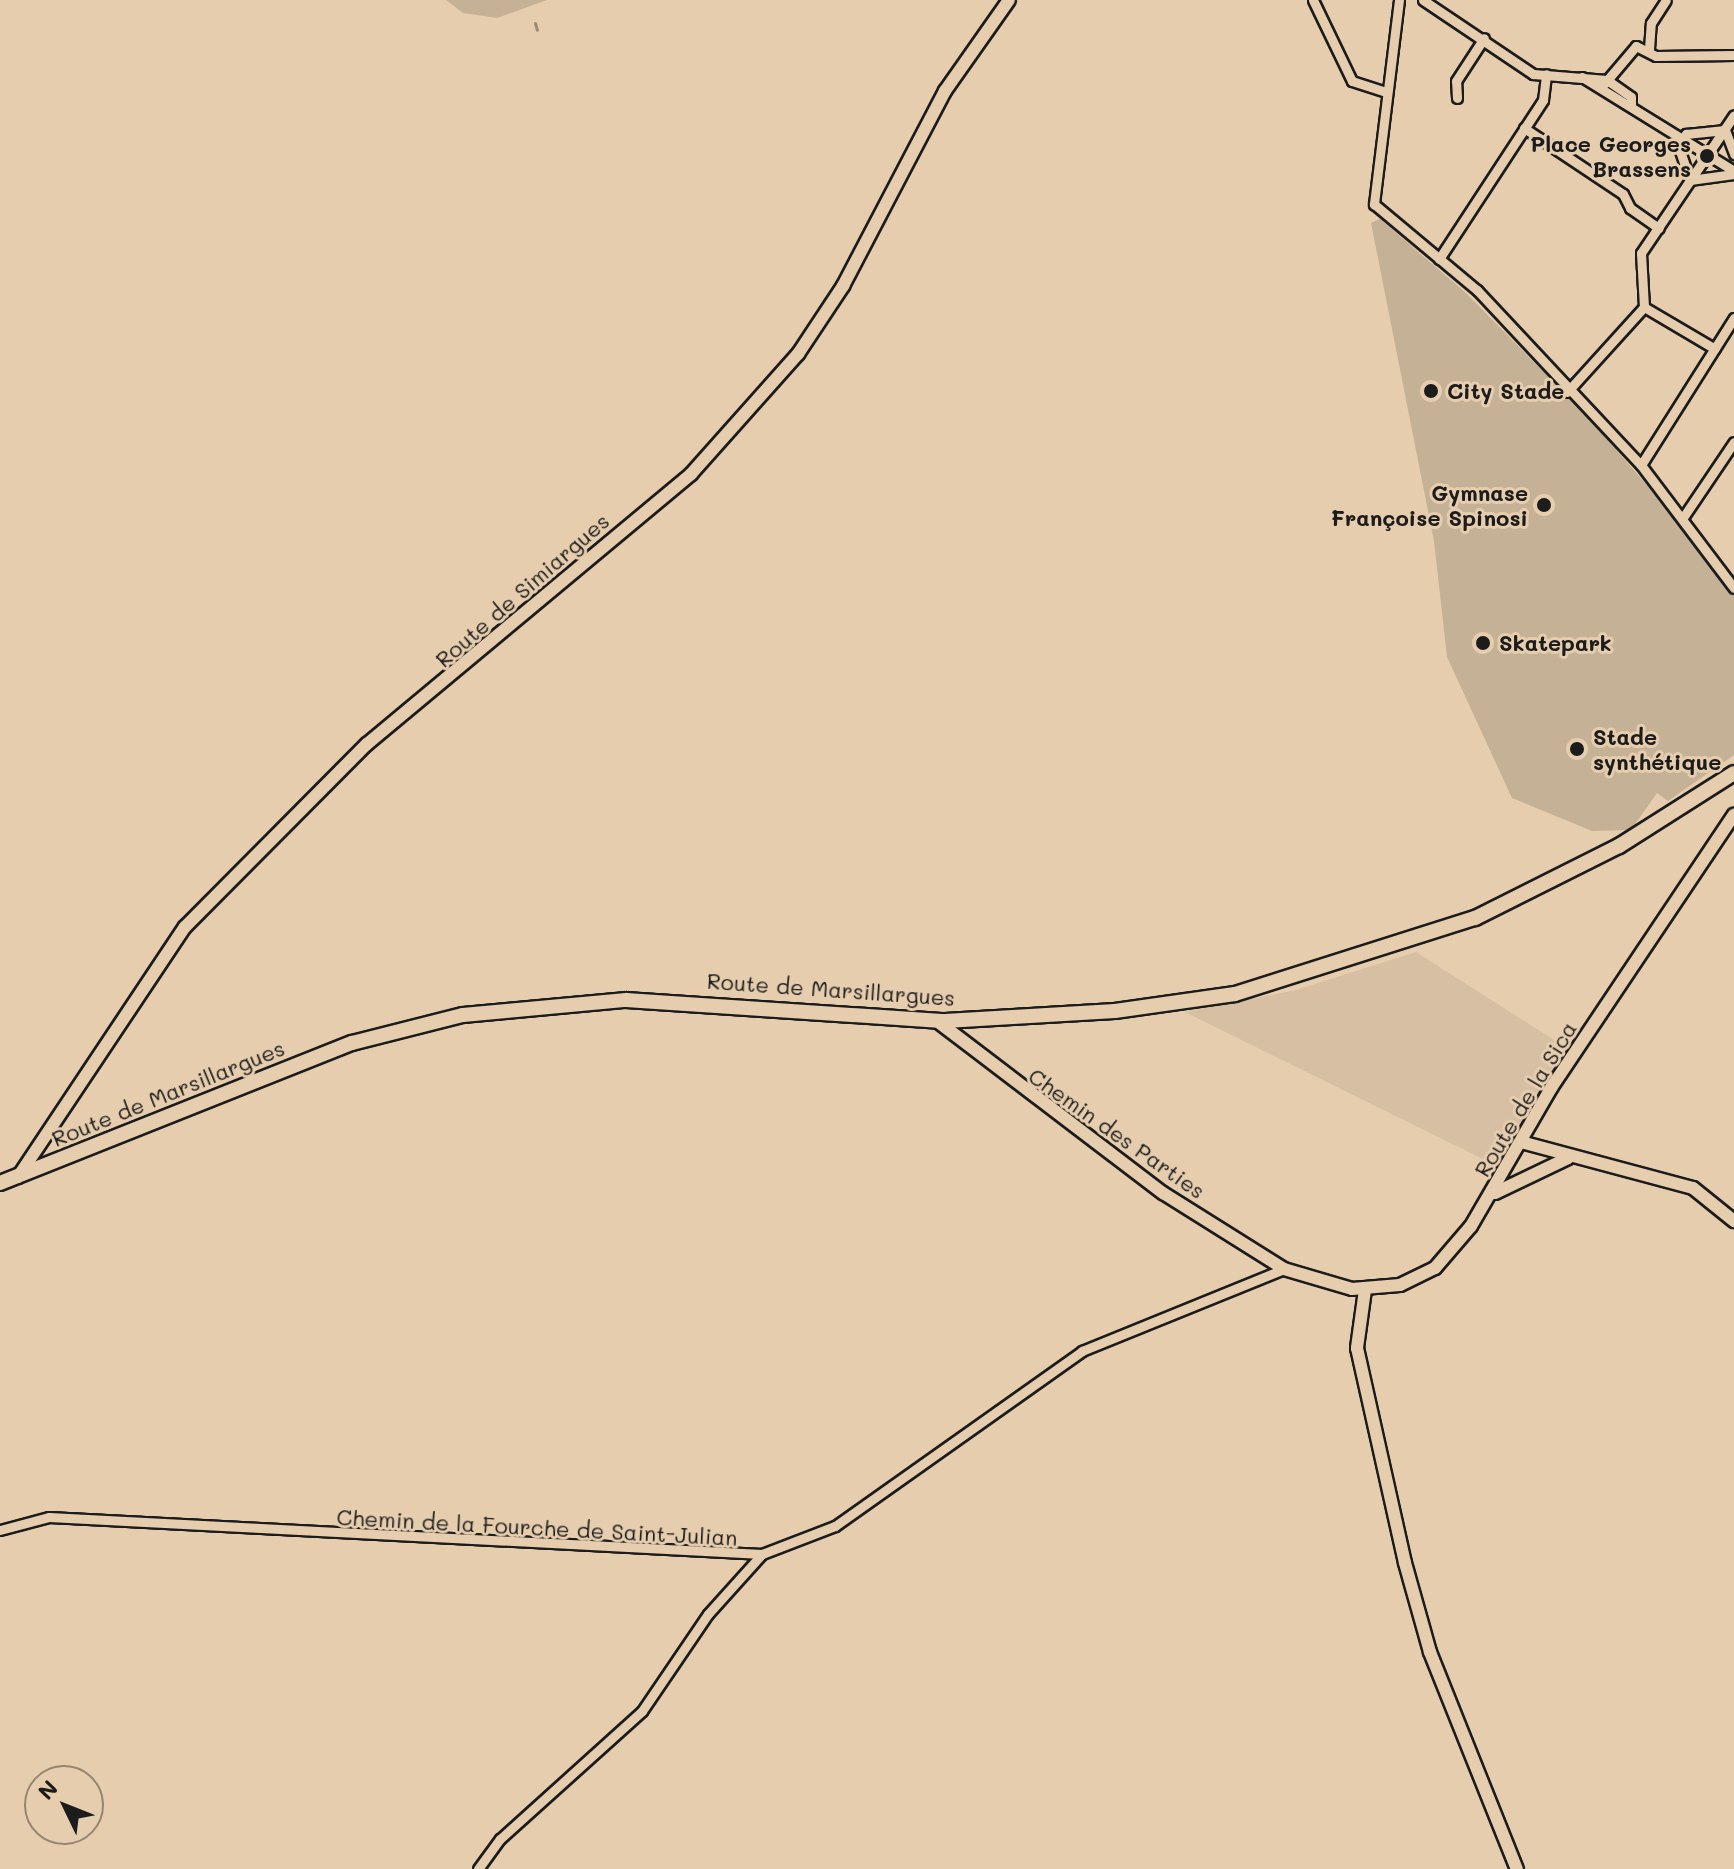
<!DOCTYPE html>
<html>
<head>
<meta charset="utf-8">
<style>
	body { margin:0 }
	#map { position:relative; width:1734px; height:1869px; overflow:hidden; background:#e6cdae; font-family:Mali,sans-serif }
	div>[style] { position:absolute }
	.built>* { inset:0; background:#d6bfa3 }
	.green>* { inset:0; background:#c5b196 }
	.stream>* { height:3px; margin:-1.5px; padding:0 1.5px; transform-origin:1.5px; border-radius:1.5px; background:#9b8c78 }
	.roads { filter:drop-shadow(2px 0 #1c1c1c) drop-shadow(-2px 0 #1c1c1c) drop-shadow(0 2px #1c1c1c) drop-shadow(0 -2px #1c1c1c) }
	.minor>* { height:9px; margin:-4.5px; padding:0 4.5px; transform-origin:4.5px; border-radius:4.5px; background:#e6cdae }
	.tertiary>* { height:12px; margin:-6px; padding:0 6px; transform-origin:6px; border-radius:6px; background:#e6cdae }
	.secondary>* { height:14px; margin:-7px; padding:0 7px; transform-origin:7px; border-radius:7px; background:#e6cdae }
	.dots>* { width:22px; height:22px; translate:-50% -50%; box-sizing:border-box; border:4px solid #e6cdae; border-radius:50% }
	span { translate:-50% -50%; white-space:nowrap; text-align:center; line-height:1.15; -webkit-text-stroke:6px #e6cdae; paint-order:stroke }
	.poi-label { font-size:22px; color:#1c1c1c; font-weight:700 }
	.right { translate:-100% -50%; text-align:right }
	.left { translate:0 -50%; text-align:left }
	.street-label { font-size:22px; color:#1c1c1c }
	.north { position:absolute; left:24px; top:1765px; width:80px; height:80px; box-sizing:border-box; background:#e6cdae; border:2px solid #958674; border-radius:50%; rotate:313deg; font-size:22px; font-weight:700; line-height:32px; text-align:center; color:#1c1c1c }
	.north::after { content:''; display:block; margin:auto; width:28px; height:36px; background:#1c1c1c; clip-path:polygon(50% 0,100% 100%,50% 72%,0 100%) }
</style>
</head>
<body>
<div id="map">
	<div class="built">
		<div style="clip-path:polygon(1416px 952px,1565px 1047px,1501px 1168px,1185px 1012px,1296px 990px)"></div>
	</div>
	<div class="green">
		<div style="clip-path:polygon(446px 0,547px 0,497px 18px,463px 13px)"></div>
		<div style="clip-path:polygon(1380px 219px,1466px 293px,1582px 411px,1689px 533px,1734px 597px,1734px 755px,1668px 801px,1657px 793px,1631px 830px,1592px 831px,1512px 798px,1447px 657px,1434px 541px,1371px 223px)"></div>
	</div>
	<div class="stream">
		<div style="left:535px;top:23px;width:7px;rotate:74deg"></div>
	</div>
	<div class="roads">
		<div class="minor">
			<div style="left:1313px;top:0;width:90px;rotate:64.3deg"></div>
			<div style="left:1352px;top:81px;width:35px;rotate:18deg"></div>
			<div style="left:1399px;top:0;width:206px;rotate:97deg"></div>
			<div style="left:1374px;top:204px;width:134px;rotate:39.9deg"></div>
			<div style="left:1477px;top:290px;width:240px;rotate:46.9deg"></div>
			<div style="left:1641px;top:465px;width:154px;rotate:52.9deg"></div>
			<div style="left:1423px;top:0;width:133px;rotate:33.9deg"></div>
			<div style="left:1533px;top:74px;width:74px;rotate:4.6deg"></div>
			<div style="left:1607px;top:80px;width:29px;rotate:35deg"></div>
			<div style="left:1631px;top:97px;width:9px;rotate:90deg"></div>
			<div style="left:1649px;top:49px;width:26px;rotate:-86deg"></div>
			<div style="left:1651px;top:23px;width:27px;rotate:-57deg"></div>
			<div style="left:1582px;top:77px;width:179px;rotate:31.7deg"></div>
			<div style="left:1603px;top:85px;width:51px;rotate:-49.8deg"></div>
			<div style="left:1636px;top:46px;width:22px;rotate:27deg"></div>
			<div style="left:1656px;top:56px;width:78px;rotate:-0.7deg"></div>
			<div style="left:1457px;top:98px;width:17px;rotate:-93deg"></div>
			<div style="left:1456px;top:81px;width:51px;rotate:-56.9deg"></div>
			<div style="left:1524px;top:128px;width:119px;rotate:33.7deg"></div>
			<div style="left:1623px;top:194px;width:16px;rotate:63deg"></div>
			<div style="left:1630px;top:208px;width:35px;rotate:35deg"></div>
			<div style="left:1690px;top:180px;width:37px;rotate:-109deg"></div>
			<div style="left:1678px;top:145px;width:14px;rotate:-54deg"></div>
			<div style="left:1686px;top:134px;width:39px;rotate:-6deg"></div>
			<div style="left:1725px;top:130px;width:26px;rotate:69deg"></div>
			<div style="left:1690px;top:180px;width:44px;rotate:-7.8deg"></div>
			<div style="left:1439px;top:259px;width:190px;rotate:-56.8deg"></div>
			<div style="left:1543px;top:100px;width:26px;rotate:-83deg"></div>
			<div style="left:1644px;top:307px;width:82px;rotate:30.6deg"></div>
			<div style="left:1567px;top:392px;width:115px;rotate:-47.8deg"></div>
			<div style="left:1644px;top:307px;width:54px;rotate:-93.2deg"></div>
			<div style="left:1641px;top:253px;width:166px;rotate:-56deg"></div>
			<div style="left:1641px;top:465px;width:174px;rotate:-57.7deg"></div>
			<div style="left:1684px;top:516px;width:89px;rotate:-56deg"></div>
			<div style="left:0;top:1530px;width:51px;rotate:-14.9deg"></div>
			<div style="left:49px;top:1517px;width:714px;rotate:2.97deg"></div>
			<div style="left:762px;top:1554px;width:78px;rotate:-21deg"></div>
			<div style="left:835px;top:1526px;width:303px;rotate:-35.3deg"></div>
			<div style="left:1082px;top:1351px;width:218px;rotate:-22.1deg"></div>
			<div style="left:478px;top:1869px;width:37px;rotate:-54deg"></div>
			<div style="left:500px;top:1839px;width:191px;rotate:-42deg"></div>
			<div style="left:642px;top:1711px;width:117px;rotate:-55.8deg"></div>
			<div style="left:708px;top:1614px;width:81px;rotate:-48deg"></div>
		</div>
		<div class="tertiary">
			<div style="left:937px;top:1021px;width:284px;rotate:37.3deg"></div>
			<div style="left:1163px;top:1193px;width:143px;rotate:32.1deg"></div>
			<div style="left:1284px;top:1269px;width:71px;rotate:16.4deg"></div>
			<div style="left:1352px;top:1289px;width:48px;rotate:-4.8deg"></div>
			<div style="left:1400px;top:1285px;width:39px;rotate:-26deg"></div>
			<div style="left:1435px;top:1268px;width:55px;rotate:-49.4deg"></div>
			<div style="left:1471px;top:1226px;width:160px;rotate:-59.9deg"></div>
			<div style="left:1551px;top:1088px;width:329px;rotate:-56.2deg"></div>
			<div style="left:1521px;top:1142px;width:178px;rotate:15deg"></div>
			<div style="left:1693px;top:1188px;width:53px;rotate:38.8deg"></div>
			<div style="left:18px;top:1177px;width:301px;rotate:-56.3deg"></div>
			<div style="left:185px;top:927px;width:258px;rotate:-45.2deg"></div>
			<div style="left:367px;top:744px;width:422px;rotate:-39.8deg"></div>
			<div style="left:691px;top:474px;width:161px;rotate:-48.3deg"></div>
			<div style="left:798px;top:354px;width:82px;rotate:-56.5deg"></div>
			<div style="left:843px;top:286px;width:220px;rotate:-62.4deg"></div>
			<div style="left:945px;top:91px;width:111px;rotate:-54.9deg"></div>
			<div style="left:1495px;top:1193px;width:81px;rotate:-25.6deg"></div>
			<div style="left:1365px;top:1290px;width:59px;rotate:97.9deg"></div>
			<div style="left:1357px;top:1348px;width:220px;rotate:77.4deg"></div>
			<div style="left:1405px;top:1563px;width:92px;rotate:74.3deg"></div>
			<div style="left:1430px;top:1652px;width:234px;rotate:68.2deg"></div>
		</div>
		<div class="secondary">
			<div style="left:0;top:1183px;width:379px;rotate:-21.7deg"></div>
			<div style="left:352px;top:1043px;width:114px;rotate:-14.2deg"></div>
			<div style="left:463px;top:1015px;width:164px;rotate:-5.3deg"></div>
			<div style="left:626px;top:1000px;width:320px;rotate:3.8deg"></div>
			<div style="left:945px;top:1021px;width:170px;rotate:-3.4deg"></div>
			<div style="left:1115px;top:1011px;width:121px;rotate:-8.1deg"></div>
			<div style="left:1235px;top:994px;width:252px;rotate:-17.6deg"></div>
			<div style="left:1475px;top:918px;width:161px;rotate:-26.6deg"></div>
			<div style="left:1619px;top:846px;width:136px;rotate:-32.4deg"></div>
		</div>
	</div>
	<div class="dots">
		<div style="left:1707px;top:156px;background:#1c1c1c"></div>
		<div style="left:1431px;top:391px;background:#1c1c1c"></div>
		<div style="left:1544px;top:505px;background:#1c1c1c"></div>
		<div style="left:1483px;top:643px;background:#1c1c1c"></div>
		<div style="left:1577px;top:749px;background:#1c1c1c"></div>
	</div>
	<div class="poi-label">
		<span class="right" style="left:1691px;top:156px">Place Georges<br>Brassens</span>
		<span class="left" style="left:1447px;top:391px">City Stade</span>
		<span class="right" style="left:1528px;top:505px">Gymnase<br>Françoise Spinosi</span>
		<span class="left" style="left:1499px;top:643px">Skatepark</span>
		<span class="left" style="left:1593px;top:749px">Stade<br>synthétique</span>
	</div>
	<div class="street-label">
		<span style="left:522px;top:590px;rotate:-41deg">Route de Simiargues</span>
		<span style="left:831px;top:989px;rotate:4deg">Route de Marsillargues</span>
		<span style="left:168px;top:1093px;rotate:-22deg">Route de Marsillargues</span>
		<span style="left:1525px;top:1099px;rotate:-59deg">Route de la Sica</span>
		<span style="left:1117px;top:1133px;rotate:35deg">Chemin des Parties</span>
		<span style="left:537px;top:1527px;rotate:3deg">Chemin de la Fourche de Saint-Julian</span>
	</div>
	<div class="north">N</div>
</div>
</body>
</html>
